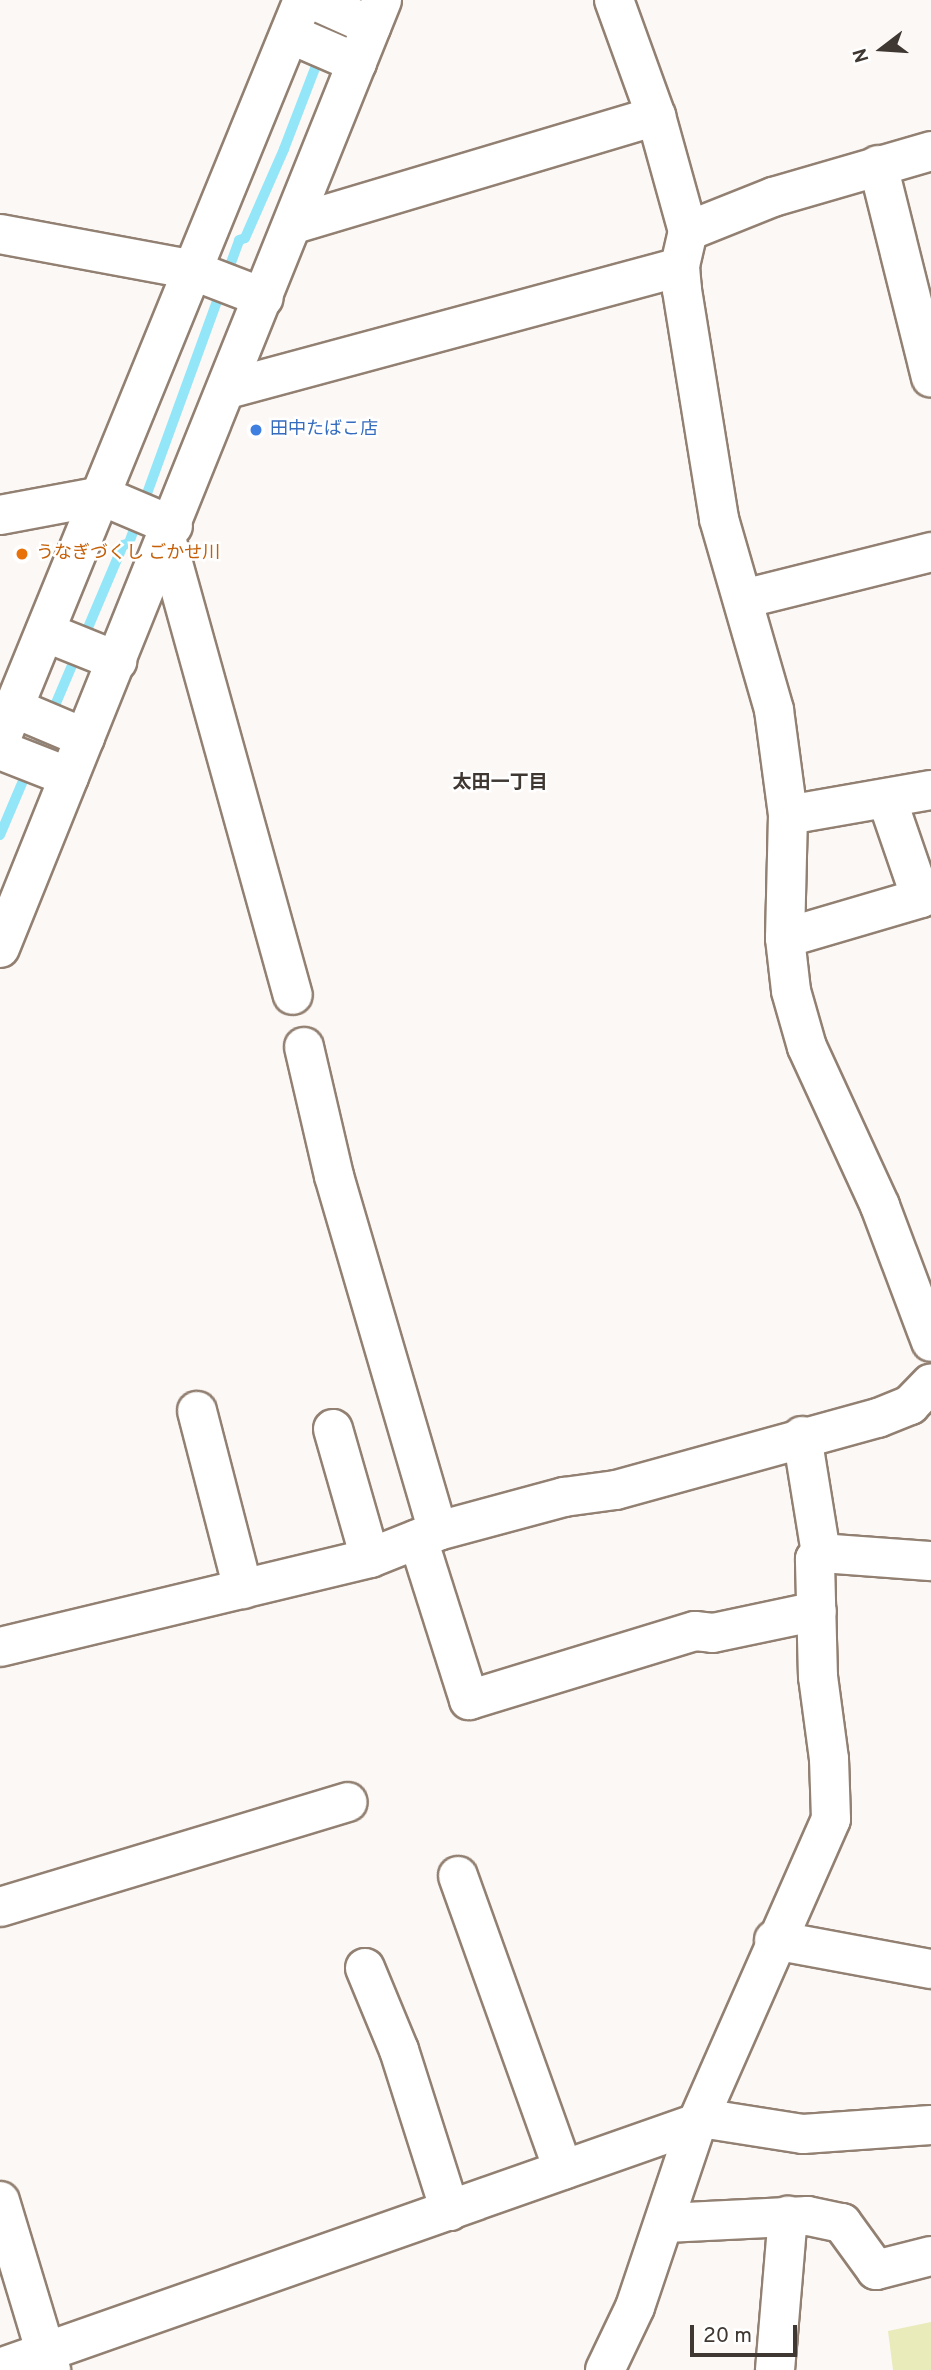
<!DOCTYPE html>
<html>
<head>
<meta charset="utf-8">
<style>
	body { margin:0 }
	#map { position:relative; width:931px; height:2370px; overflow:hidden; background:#fcf8f5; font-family:Overpass,"Noto Sans JP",sans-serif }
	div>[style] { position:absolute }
	.green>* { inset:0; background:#e9ebbb }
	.stream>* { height:10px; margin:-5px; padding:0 5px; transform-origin:5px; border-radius:5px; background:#93e5f8 }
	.roads { filter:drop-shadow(2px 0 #928072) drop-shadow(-2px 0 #928072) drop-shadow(0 2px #928072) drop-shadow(0 -2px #928072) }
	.minor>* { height:38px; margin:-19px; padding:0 19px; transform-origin:19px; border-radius:19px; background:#fff }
	.dots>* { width:19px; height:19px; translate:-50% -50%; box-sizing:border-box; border:4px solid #fff; border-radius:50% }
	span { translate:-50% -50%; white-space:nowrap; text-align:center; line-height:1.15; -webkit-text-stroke:5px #fff; paint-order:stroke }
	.shop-label { font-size:18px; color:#366cbe }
	.left { translate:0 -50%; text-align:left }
	.food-label { font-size:18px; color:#c56008 }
	.neighbourhood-label { font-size:19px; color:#3f3731; font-weight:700 }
	.north { position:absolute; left:847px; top:14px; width:70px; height:70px; -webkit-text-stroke:5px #fff; paint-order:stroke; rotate:253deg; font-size:19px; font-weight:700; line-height:28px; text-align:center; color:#3f3731 }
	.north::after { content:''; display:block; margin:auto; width:24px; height:32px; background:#3f3731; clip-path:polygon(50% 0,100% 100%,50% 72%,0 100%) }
	.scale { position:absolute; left:690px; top:2325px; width:107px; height:32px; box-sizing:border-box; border:4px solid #3f3731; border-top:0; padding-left:9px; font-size:21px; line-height:24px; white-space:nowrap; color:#3f3731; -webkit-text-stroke:5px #fff; paint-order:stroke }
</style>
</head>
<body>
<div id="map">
	<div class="green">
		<div style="clip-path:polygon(931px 2322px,931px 2370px,893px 2370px,888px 2331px)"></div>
	</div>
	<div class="stream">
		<div style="left:0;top:835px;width:315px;rotate:-67deg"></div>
		<div style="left:123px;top:545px;width:6px;rotate:-18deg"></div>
		<div style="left:129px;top:543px;width:322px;rotate:-70deg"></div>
		<div style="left:239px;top:240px;width:6px;rotate:-18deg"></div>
		<div style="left:245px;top:238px;width:97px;rotate:-66.3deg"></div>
		<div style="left:284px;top:149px;width:142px;rotate:-69deg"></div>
	</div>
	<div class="roads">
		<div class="minor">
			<div style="left:313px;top:0;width:64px;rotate:24.1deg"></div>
			<div style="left:614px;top:0;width:123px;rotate:70.1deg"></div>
			<div style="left:656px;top:116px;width:119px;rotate:74.5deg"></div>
			<div style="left:688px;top:231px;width:37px;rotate:103deg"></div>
			<div style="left:680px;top:267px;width:23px;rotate:85deg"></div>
			<div style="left:682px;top:290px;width:232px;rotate:80.8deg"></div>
			<div style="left:719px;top:519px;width:199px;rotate:73.9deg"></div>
			<div style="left:774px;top:710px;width:106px;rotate:82.4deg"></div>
			<div style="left:788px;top:815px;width:123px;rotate:91.4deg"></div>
			<div style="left:785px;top:938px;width:53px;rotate:83.5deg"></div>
			<div style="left:791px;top:991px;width:58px;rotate:74.1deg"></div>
			<div style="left:807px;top:1047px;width:175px;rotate:65.3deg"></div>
			<div style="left:880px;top:1206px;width:145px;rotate:69.4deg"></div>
			<div style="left:290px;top:34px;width:73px;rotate:23.4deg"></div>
			<div style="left:878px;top:165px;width:219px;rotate:76deg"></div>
			<div style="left:294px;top:224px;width:378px;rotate:-16.6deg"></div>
			<div style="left:688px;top:231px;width:92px;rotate:-21.8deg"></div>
			<div style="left:773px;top:197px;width:165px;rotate:-16.2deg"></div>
			<div style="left:0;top:234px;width:192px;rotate:10.5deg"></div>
			<div style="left:189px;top:269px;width:80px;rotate:21.1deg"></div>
			<div style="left:228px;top:389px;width:468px;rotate:-15.1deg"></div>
			<div style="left:0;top:515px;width:104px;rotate:-10.6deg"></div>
			<div style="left:102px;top:496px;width:77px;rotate:22.9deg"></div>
			<div style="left:166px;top:538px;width:474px;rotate:74.5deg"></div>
			<div style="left:743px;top:599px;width:194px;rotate:-14deg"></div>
			<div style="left:45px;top:632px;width:78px;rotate:21.9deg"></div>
			<div style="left:14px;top:708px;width:77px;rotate:22.9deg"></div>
			<div style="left:0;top:741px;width:801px;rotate:-67.76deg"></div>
			<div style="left:0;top:750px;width:74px;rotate:21.4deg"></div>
			<div style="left:788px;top:815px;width:145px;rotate:-9.9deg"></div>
			<div style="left:785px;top:938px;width:142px;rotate:-16.4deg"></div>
			<div style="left:921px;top:898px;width:105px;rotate:-109deg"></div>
			<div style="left:0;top:948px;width:1022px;rotate:-68.05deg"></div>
			<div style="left:304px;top:1047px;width:132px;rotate:76.9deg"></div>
			<div style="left:334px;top:1176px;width:370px;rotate:73.7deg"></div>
			<div style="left:197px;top:1411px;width:184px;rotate:75.5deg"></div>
			<div style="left:333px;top:1429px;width:134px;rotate:74deg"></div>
			<div style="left:802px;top:1436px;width:119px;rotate:80.8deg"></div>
			<div style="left:418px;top:1539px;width:169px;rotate:72.4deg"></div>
			<div style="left:469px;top:1700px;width:236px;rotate:-17deg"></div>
			<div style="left:695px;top:1631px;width:18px;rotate:6deg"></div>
			<div style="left:713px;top:1633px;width:106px;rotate:-11.9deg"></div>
			<div style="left:0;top:1647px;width:381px;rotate:-13.5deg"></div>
			<div style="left:370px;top:1558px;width:73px;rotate:-21.7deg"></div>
			<div style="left:438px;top:1531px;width:131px;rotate:-15.1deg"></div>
			<div style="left:564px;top:1497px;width:52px;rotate:-7.7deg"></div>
			<div style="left:616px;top:1490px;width:272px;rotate:-15.4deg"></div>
			<div style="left:878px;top:1418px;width:35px;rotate:-22deg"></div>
			<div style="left:910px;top:1405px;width:30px;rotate:-46deg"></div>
			<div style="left:458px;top:1876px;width:312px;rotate:70.3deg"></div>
			<div style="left:0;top:1907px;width:363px;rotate:-16.8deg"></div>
			<div style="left:774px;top:1940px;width:160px;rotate:10.5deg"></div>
			<div style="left:365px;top:1968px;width:89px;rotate:67.5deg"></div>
			<div style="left:399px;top:2050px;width:169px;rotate:72.4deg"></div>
			<div style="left:701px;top:2118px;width:103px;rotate:8.9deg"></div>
			<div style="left:803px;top:2134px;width:128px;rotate:-4deg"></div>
			<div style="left:0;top:2201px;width:177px;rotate:73.2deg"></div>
			<div style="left:666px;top:2223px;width:142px;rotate:-2.8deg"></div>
			<div style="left:808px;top:2216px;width:35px;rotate:12deg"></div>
			<div style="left:842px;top:2223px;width:58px;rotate:54.1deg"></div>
			<div style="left:876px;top:2270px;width:57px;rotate:-14.3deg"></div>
			<div style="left:0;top:2368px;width:739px;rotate:-19.37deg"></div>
			<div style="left:605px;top:2370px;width:70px;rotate:-64.5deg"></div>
			<div style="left:635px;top:2307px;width:194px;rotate:-71.4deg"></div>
			<div style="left:697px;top:2123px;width:332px;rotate:-66.2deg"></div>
			<div style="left:831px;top:1819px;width:60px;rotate:-91.9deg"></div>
			<div style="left:829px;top:1759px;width:83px;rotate:-97.6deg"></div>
			<div style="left:818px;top:1677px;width:118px;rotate:-91.5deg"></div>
			<div style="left:815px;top:1559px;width:8px;rotate:-45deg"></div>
			<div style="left:821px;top:1553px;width:110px;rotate:4.2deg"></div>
			<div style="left:775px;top:2370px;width:155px;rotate:-85.2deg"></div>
		</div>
	</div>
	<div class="dots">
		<div style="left:256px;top:430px;background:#3f7fe0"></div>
		<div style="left:22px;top:554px;background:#e8710a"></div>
	</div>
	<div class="shop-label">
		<span class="left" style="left:270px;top:430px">田中たばこ店</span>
	</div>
	<div class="food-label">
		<span class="left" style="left:36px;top:554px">うなぎづくし ごかせ川</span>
	</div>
	<div class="neighbourhood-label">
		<span style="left:500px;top:784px">太田一丁目</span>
	</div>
	<div class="north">N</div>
	<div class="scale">20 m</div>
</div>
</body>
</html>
